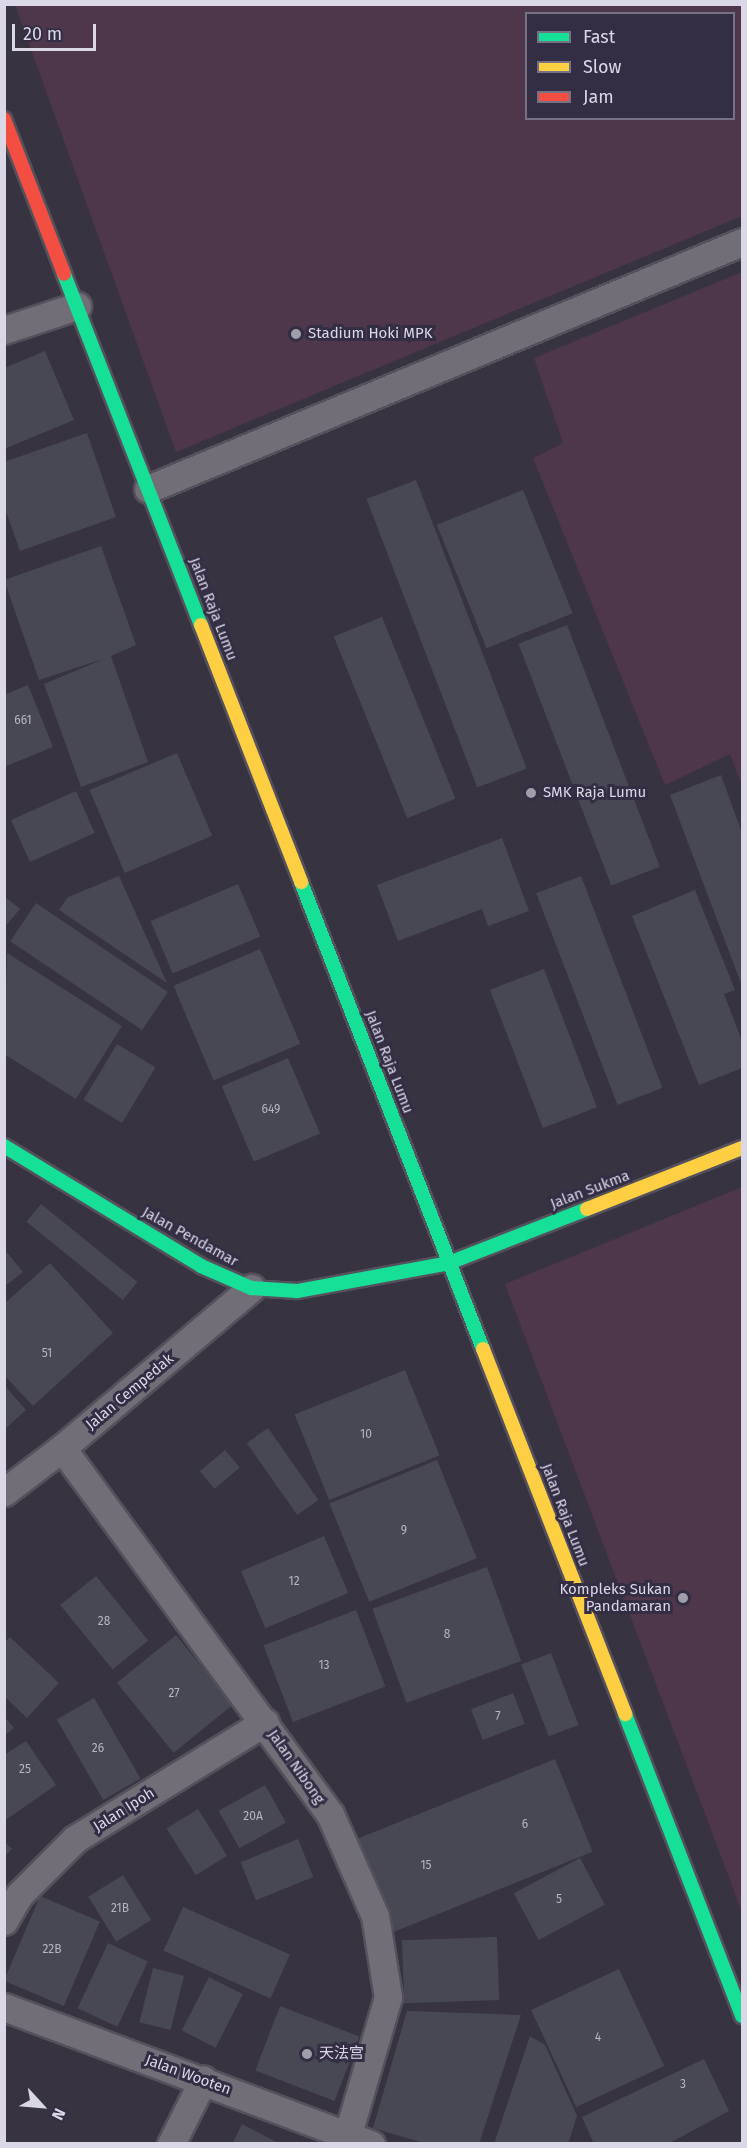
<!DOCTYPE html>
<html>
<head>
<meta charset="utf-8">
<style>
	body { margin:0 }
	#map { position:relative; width:747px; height:2148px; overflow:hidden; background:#373340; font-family:"Fira Sans","Noto Sans SC",sans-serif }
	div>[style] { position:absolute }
	.green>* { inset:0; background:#4e374a }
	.building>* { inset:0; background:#484854; transform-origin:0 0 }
	.roads { filter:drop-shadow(2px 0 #54515c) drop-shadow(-2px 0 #54515c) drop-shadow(0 2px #54515c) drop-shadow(0 -2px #54515c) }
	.street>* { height:27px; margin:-13.5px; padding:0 13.5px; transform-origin:13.5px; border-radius:13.5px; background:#716e78 }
	.fast>* { height:14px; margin:-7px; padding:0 7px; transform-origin:7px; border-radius:7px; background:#16e098 }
	.slow>* { height:14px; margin:-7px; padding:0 7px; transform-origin:7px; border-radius:7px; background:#ffcf43 }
	.jam>* { height:14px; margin:-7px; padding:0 7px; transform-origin:7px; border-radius:7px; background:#f24e42 }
	.dots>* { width:16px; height:16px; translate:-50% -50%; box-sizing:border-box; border:3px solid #342e45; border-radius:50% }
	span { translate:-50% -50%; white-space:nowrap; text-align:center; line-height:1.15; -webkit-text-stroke:6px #342e45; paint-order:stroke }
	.number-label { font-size:12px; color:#b6b3c2 }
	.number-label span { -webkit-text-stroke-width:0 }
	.poi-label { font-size:15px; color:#dad7e6 }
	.left { translate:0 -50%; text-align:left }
	.right { translate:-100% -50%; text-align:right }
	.street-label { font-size:15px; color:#dad7e6 }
	.frame { position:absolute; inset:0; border:6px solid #dad7e6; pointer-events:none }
	.legend { position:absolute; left:525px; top:12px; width:210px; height:108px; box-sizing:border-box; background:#342e45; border:2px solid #767285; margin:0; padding:8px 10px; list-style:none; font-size:18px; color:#dad7e6 }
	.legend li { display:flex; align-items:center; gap:12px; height:30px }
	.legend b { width:30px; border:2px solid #767285 }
	.north { position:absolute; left:12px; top:2076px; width:60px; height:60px; -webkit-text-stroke:4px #342e45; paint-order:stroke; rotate:116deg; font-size:16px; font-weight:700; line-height:24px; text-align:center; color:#dad7e6 }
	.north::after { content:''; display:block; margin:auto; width:21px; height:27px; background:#dad7e6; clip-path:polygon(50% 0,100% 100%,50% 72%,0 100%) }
	.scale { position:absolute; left:12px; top:24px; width:84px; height:27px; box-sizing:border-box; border:3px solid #dad7e6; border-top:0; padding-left:8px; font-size:18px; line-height:21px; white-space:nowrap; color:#dad7e6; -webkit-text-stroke:4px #342e45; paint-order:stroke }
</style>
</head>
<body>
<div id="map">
	<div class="green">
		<div style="clip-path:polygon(evenodd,15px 5px,742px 5px,742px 216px,176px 452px,15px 5px,526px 14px,734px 14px,734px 118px,526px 118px,526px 14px)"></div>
		<div style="clip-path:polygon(742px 272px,742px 785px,730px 754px,665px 785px,533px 458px,563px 443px,534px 358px)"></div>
		<div style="clip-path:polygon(742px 1187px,742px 1912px,505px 1284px)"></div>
	</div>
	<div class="building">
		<div style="clip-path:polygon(45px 351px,74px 420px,4px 449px,4px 368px)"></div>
		<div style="clip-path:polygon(87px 433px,116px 517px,20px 551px,4px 506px,4px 462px)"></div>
		<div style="left:416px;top:480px;width:309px;height:53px;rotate:69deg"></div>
		<div style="left:523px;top:490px;width:133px;height:93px;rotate:68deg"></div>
		<div style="clip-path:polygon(101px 546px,136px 645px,111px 656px,148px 762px,81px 787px,44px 684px,106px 658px,39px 680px,4px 580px)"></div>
		<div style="left:382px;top:617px;width:196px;height:52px;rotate:68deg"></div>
		<div style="left:567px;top:625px;width:259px;height:52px;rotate:69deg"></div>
		<div style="clip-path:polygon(28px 685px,53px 747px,4px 767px,4px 695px)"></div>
		<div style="left:177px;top:753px;width:90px;height:95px;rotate:67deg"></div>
		<div style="clip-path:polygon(721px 775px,742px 833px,742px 986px,670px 795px)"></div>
		<div style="left:76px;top:791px;width:46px;height:71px;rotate:66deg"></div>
		<div style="clip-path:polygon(502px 838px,529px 911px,488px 926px,482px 909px,398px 941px,377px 885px)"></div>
		<div style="clip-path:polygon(119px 876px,167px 983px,59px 910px,68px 897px)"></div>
		<div style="left:581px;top:876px;width:227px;height:48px;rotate:69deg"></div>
		<div style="left:238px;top:884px;width:57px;height:95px;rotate:67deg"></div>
		<div style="clip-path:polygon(695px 890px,735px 990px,724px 994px,742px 1041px,742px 1068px,699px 1085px,632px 916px)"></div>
		<div style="clip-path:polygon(4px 896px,20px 909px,4px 928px)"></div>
		<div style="left:36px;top:903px;width:159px;height:46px;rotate:34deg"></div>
		<div style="left:260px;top:949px;width:103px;height:94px;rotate:67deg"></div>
		<div style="clip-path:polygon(7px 953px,122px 1026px,76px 1099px,4px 1054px)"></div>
		<div style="left:544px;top:969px;width:148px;height:58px;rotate:69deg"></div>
		<div style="left:117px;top:1044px;width:45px;height:65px;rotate:31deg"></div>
		<div style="left:288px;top:1058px;width:82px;height:72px;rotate:67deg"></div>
		<div style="left:41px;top:1204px;width:124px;height:23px;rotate:39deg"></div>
		<div style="clip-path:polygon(4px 1249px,23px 1272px,4px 1287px)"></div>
		<div style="clip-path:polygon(50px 1263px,113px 1333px,33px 1406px,4px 1375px,4px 1304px)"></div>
		<div style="left:405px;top:1370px;width:92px;height:119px;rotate:68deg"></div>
		<div style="clip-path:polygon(5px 1386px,26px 1410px,5px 1429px)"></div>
		<div style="left:268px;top:1428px;width:88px;height:26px;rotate:55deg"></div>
		<div style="left:225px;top:1450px;width:23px;height:33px;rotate:50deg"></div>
		<div style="left:437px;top:1460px;width:106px;height:116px;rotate:68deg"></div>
		<div style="left:324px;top:1536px;width:62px;height:90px;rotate:67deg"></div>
		<div style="left:487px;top:1567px;width:100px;height:122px;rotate:70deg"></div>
		<div style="left:96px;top:1576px;width:83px;height:46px;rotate:51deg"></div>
		<div style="left:356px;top:1610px;width:82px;height:99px;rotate:69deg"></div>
		<div style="left:176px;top:1635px;width:90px;height:76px;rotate:51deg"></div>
		<div style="clip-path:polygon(10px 1637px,59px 1683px,27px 1718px,4px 1696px,4px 1643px)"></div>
		<div style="left:551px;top:1653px;width:77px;height:32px;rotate:69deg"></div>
		<div style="left:513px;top:1693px;width:33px;height:45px;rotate:69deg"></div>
		<div style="left:94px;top:1698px;width:93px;height:43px;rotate:60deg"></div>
		<div style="clip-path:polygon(4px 1716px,14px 1728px,4px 1736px)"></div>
		<div style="clip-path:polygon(26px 1741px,56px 1785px,4px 1821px,4px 1755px)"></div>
		<div style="left:555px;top:1759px;width:100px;height:215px;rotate:68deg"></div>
		<div style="left:265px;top:1785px;width:43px;height:53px;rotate:61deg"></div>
		<div style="left:198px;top:1809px;width:55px;height:37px;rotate:58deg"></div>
		<div style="left:298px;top:1839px;width:41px;height:62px;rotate:68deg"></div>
		<div style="clip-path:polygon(4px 1841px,12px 1849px,4px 1857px)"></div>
		<div style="left:580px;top:1858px;width:53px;height:75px;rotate:62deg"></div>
		<div style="left:123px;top:1875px;width:53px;height:41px;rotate:58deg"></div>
		<div style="left:40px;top:1896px;width:65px;height:92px;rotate:23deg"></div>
		<div style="left:183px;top:1907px;width:117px;height:48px;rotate:24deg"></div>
		<div style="left:497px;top:1937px;width:63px;height:95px;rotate:88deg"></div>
		<div style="left:108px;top:1943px;width:44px;height:72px;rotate:25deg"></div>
		<div style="left:153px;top:1968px;width:32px;height:56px;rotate:14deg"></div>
		<div style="left:619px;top:1969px;width:107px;height:97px;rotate:65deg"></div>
		<div style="left:209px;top:1977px;width:38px;height:60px;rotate:27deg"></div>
		<div style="left:280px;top:2006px;width:85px;height:69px;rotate:21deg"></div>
		<div style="clip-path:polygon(407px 2011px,521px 2015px,479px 2144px,427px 2144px,373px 2128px)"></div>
		<div style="clip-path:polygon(530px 2036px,545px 2045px,577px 2116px,568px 2144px,494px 2144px)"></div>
		<div style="clip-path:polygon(704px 2059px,729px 2111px,668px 2144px,594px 2144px,582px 2117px)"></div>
		<div style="clip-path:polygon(242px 2124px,280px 2144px,232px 2144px)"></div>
	</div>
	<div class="roads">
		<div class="street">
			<div style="left:4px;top:330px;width:77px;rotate:-18.2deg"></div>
			<div style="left:148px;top:489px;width:643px;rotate:-22.58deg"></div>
			<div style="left:62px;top:1448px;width:454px;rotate:53.8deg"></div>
			<div style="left:330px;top:1814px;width:111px;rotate:66.2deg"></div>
			<div style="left:375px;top:1916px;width:82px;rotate:80.9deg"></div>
			<div style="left:388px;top:1997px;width:143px;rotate:106.3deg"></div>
			<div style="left:4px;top:1492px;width:73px;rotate:-37.2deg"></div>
			<div style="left:62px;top:1448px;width:248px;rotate:-40.2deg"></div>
			<div style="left:4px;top:1921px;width:30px;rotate:-60deg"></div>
			<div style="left:19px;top:1895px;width:79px;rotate:-45deg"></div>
			<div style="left:75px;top:1839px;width:223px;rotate:-31.6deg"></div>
			<div style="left:4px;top:2007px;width:392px;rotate:20.5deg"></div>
			<div style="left:171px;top:2144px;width:72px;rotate:-63.4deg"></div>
		</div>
		<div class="fast">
			<div style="left:64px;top:274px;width:377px;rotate:68.7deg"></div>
			<div style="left:301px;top:882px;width:501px;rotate:68.71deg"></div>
			<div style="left:4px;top:1146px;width:231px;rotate:31.3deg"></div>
			<div style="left:201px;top:1266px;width:55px;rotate:23.7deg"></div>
			<div style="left:251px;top:1288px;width:46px;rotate:3.7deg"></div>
			<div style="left:297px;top:1291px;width:155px;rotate:-10.4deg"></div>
			<div style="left:449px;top:1263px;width:148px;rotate:-21.4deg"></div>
			<div style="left:625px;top:1714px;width:324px;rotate:68.8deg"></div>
		</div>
		<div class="slow">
			<div style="left:201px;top:625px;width:276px;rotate:68.7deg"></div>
			<div style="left:587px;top:1209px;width:167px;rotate:-21.5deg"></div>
			<div style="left:483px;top:1349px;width:392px;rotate:68.7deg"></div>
		</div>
		<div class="jam">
			<div style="left:4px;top:119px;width:166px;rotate:68.8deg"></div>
		</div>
	</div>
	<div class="dots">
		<div style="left:296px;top:334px;background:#a19eac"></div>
		<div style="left:531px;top:793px;background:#a19eac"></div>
		<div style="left:683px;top:1598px;background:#a19eac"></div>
		<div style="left:307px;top:2054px;background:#a19eac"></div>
	</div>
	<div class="number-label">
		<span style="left:23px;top:721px">661</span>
		<span style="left:271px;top:1110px">649</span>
		<span style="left:47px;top:1354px">51</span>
		<span style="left:366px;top:1435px">10</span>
		<span style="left:404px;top:1531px">9</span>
		<span style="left:294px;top:1582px">12</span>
		<span style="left:104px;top:1622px">28</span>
		<span style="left:447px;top:1635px">8</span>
		<span style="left:324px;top:1666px">13</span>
		<span style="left:174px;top:1694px">27</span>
		<span style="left:498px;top:1717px">7</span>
		<span style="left:98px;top:1749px">26</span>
		<span style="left:25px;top:1770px">25</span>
		<span style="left:253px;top:1817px">20A</span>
		<span style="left:525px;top:1825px">6</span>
		<span style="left:426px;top:1866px">15</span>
		<span style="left:559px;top:1900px">5</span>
		<span style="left:120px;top:1909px">21B</span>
		<span style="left:52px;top:1950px">22B</span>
		<span style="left:598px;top:2038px">4</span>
		<span style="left:683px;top:2085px">3</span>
	</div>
	<div class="poi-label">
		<span class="left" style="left:308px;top:334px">Stadium Hoki MPK</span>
		<span class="left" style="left:543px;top:793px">SMK Raja Lumu</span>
		<span class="right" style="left:671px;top:1598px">Kompleks Sukan<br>Pandamaran</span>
		<span class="left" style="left:319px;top:2054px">天法宫</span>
	</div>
	<div class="street-label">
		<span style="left:213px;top:609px;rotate:69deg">Jalan Raja Lumu</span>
		<span style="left:389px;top:1062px;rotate:69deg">Jalan Raja Lumu</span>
		<span style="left:590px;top:1190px;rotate:-21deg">Jalan Sukma</span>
		<span style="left:190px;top:1237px;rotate:29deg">Jalan Pendamar</span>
		<span style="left:130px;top:1392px;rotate:-40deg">Jalan Cempedak</span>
		<span style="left:565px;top:1515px;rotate:69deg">Jalan Raja Lumu</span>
		<span style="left:296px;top:1767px;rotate:55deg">Jalan Nibong</span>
		<span style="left:124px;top:1810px;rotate:-32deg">Jalan Ipoh</span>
		<span style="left:188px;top:2075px;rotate:20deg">Jalan Wooten</span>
	</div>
	<div class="frame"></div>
	<ul class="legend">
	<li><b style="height:8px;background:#16e098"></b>Fast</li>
	<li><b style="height:8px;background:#ffcf43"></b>Slow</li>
	<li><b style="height:8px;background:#f24e42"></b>Jam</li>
	</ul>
	<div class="north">N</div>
	<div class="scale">20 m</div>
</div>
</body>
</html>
